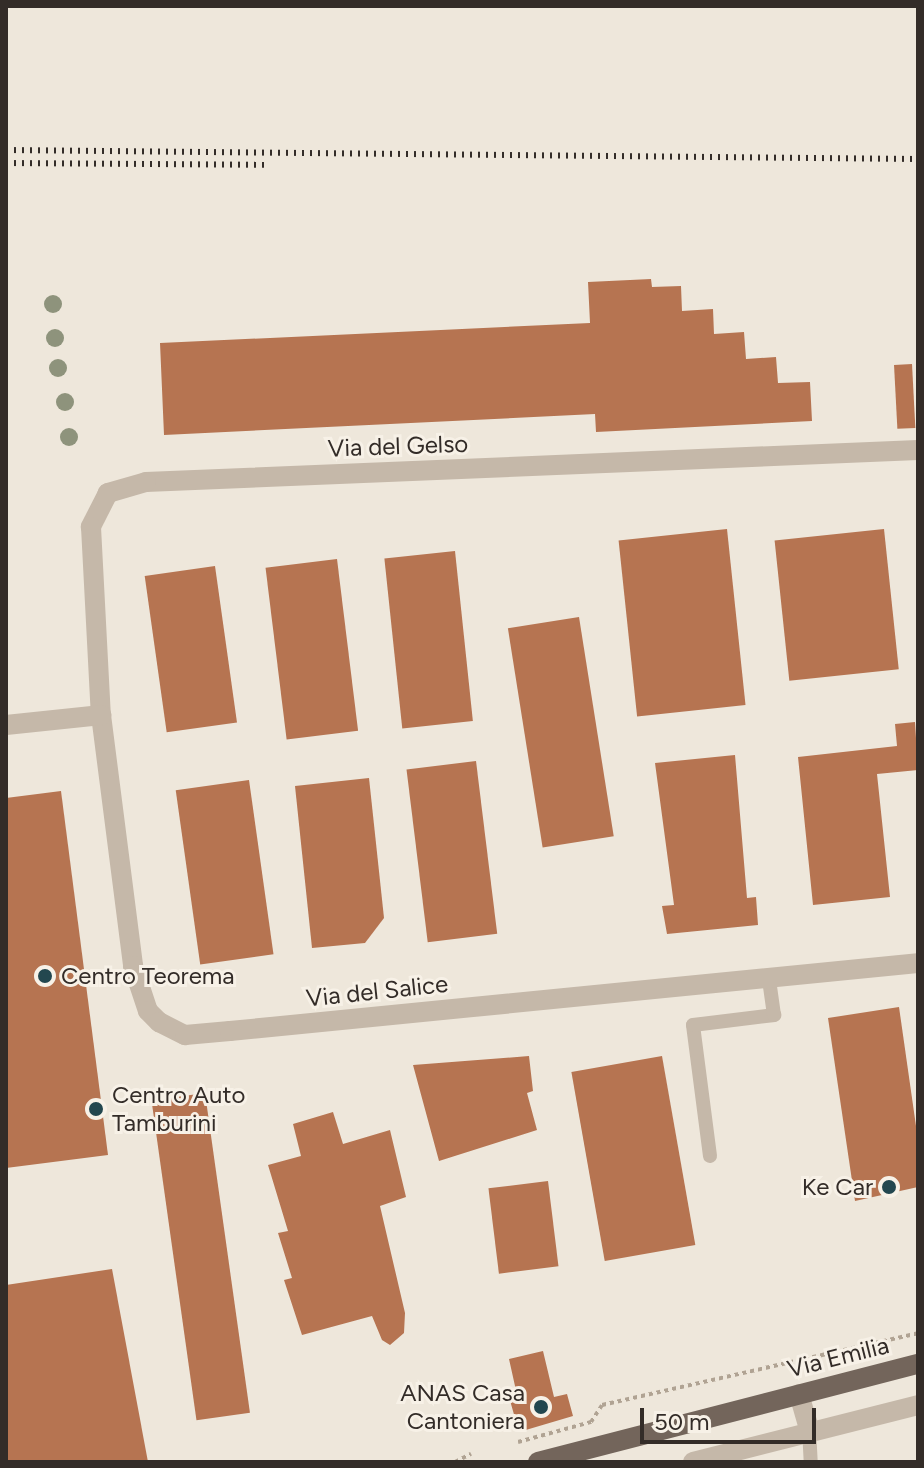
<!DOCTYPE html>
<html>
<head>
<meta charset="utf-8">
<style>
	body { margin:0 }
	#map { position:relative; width:924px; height:1468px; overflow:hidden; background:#eee7db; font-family:Figtree,sans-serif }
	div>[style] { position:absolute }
	.building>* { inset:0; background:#b67451; transform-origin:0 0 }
	.path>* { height:4px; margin-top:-2px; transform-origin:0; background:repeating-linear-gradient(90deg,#b0a393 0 4px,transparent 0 8px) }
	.lane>* { height:14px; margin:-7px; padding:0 7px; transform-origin:7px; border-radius:7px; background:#c5b8a9 }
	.street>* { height:20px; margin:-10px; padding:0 10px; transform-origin:10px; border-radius:10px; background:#c5b8a9 }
	.primary>* { height:20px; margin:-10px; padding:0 10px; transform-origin:10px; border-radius:10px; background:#73655b }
	.rail>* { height:6px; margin-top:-3px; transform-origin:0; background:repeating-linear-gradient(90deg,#332c28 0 2px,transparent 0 8px) }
	.trees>* { width:18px; height:18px; margin:-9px; border-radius:50%; background:#8e937c }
	.dots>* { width:22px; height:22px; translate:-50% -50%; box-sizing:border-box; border:4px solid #f7f1e7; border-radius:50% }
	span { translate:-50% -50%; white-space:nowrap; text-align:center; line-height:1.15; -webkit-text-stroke:6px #f7f1e7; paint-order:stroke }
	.street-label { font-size:24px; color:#332c28 }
	.poi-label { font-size:24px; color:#332c28 }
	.left { translate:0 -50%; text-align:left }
	.right { translate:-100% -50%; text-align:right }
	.frame { position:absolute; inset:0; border:8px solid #332c28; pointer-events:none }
	.scale { position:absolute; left:640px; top:1408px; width:176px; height:36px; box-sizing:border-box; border:4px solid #332c28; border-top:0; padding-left:10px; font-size:24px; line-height:28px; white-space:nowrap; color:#332c28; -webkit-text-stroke:6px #f7f1e7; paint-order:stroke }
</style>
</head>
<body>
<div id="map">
	<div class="building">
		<div style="clip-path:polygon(651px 279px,652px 287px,681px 286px,682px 311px,713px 309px,714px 334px,744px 332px,746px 359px,776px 357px,778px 383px,810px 382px,812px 421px,596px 432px,595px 414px,164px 435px,160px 343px,590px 323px,588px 282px)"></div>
		<div style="left:912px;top:364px;width:64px;height:18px;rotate:87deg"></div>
		<div style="left:727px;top:529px;width:177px;height:109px;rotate:84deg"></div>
		<div style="left:884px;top:529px;width:141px;height:110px;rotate:84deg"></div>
		<div style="left:455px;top:551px;width:171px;height:71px;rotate:84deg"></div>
		<div style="left:337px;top:559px;width:173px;height:72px;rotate:83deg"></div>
		<div style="left:215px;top:566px;width:158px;height:71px;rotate:82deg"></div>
		<div style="left:579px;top:617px;width:222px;height:72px;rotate:81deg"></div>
		<div style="clip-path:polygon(915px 722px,918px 770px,877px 774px,890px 897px,813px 905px,798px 757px,897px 746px,895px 724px)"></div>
		<div style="clip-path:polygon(735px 755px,747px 898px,756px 897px,758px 925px,667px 934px,662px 906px,674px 905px,655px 763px)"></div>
		<div style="left:476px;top:761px;width:174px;height:70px;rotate:83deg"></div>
		<div style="clip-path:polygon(369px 778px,384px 918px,365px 943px,312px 948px,295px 786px)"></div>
		<div style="left:249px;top:780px;width:176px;height:74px;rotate:82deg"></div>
		<div style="clip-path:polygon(61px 791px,108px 1155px,6px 1168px,6px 798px)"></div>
		<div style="clip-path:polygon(899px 1007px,918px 1140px,918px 1187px,855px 1201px,828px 1018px)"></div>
		<div style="clip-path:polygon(529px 1056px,533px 1091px,527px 1093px,537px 1130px,439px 1161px,413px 1065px)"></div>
		<div style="left:662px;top:1056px;width:192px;height:92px;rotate:80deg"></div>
		<div style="left:205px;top:1093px;width:323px;height:54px;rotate:82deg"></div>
		<div style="clip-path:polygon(333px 1112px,343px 1144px,390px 1130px,406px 1197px,380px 1206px,405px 1313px,404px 1333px,390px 1345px,382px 1340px,372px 1316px,302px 1335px,284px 1280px,292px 1278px,278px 1233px,288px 1231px,268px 1165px,301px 1156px,293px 1124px)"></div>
		<div style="left:548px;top:1181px;width:86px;height:60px;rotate:83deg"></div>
		<div style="clip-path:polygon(112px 1269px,148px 1462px,6px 1462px,6px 1285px)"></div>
		<div style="clip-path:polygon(543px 1351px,554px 1397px,567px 1394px,573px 1416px,519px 1432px,509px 1397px,517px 1395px,509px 1359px)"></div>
	</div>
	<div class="path">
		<div style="left:518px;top:1442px;width:76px;rotate:-15.3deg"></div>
		<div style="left:591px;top:1422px;width:20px;rotate:-57deg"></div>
		<div style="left:602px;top:1405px;width:324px;rotate:-12.8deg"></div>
		<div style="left:455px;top:1462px;width:18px;rotate:-27deg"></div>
	</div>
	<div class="lane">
		<div style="left:710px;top:1156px;width:132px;rotate:-97.4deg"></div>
		<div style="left:693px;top:1025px;width:82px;rotate:-7deg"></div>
		<div style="left:774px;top:1015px;width:37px;rotate:-98deg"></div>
		<div style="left:809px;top:1429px;width:33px;rotate:87deg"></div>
	</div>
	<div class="street">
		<div style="left:918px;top:450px;width:773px;rotate:177.63deg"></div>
		<div style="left:146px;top:482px;width:40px;rotate:164deg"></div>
		<div style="left:108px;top:493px;width:38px;rotate:117deg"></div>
		<div style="left:91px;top:527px;width:188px;rotate:87deg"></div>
		<div style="left:101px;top:715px;width:253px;rotate:82.7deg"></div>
		<div style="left:133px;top:966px;width:47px;rotate:71.6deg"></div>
		<div style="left:148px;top:1011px;width:16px;rotate:45deg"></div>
		<div style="left:159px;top:1022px;width:29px;rotate:27deg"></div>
		<div style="left:185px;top:1035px;width:45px;rotate:-5.1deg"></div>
		<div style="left:230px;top:1031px;width:691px;rotate:-5.64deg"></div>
		<div style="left:6px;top:725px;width:96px;rotate:-6deg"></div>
		<div style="left:799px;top:1394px;width:36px;rotate:74deg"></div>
		<div style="left:693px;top:1462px;width:232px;rotate:-14.2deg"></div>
	</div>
	<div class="primary">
		<div style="left:538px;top:1462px;width:392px;rotate:-14.5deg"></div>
	</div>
	<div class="rail">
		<div style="left:6px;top:150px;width:912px;rotate:0.57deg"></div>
		<div style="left:6px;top:163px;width:264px;rotate:0.4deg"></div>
	</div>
	<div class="trees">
		<div style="left:53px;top:304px"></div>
		<div style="left:55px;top:338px"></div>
		<div style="left:58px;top:368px"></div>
		<div style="left:65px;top:402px"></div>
		<div style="left:69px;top:437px"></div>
	</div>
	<div class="dots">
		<div style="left:45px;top:976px;background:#23474f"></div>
		<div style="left:96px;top:1109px;background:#23474f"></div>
		<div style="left:889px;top:1187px;background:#23474f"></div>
		<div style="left:541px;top:1407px;background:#23474f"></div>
	</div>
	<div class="street-label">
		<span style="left:398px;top:446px;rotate:-2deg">Via del Gelso</span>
		<span style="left:377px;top:991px;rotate:-6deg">Via del Salice</span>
		<span style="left:838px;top:1357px;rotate:-14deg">Via Emilia</span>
	</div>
	<div class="poi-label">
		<span class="left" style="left:61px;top:976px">Centro Teorema</span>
		<span class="left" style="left:112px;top:1109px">Centro Auto<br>Tamburini</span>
		<span class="right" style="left:873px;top:1187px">Ke Car</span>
		<span class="right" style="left:525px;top:1407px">ANAS Casa<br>Cantoniera</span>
	</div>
	<div class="frame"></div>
	<div class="scale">50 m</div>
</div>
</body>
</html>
